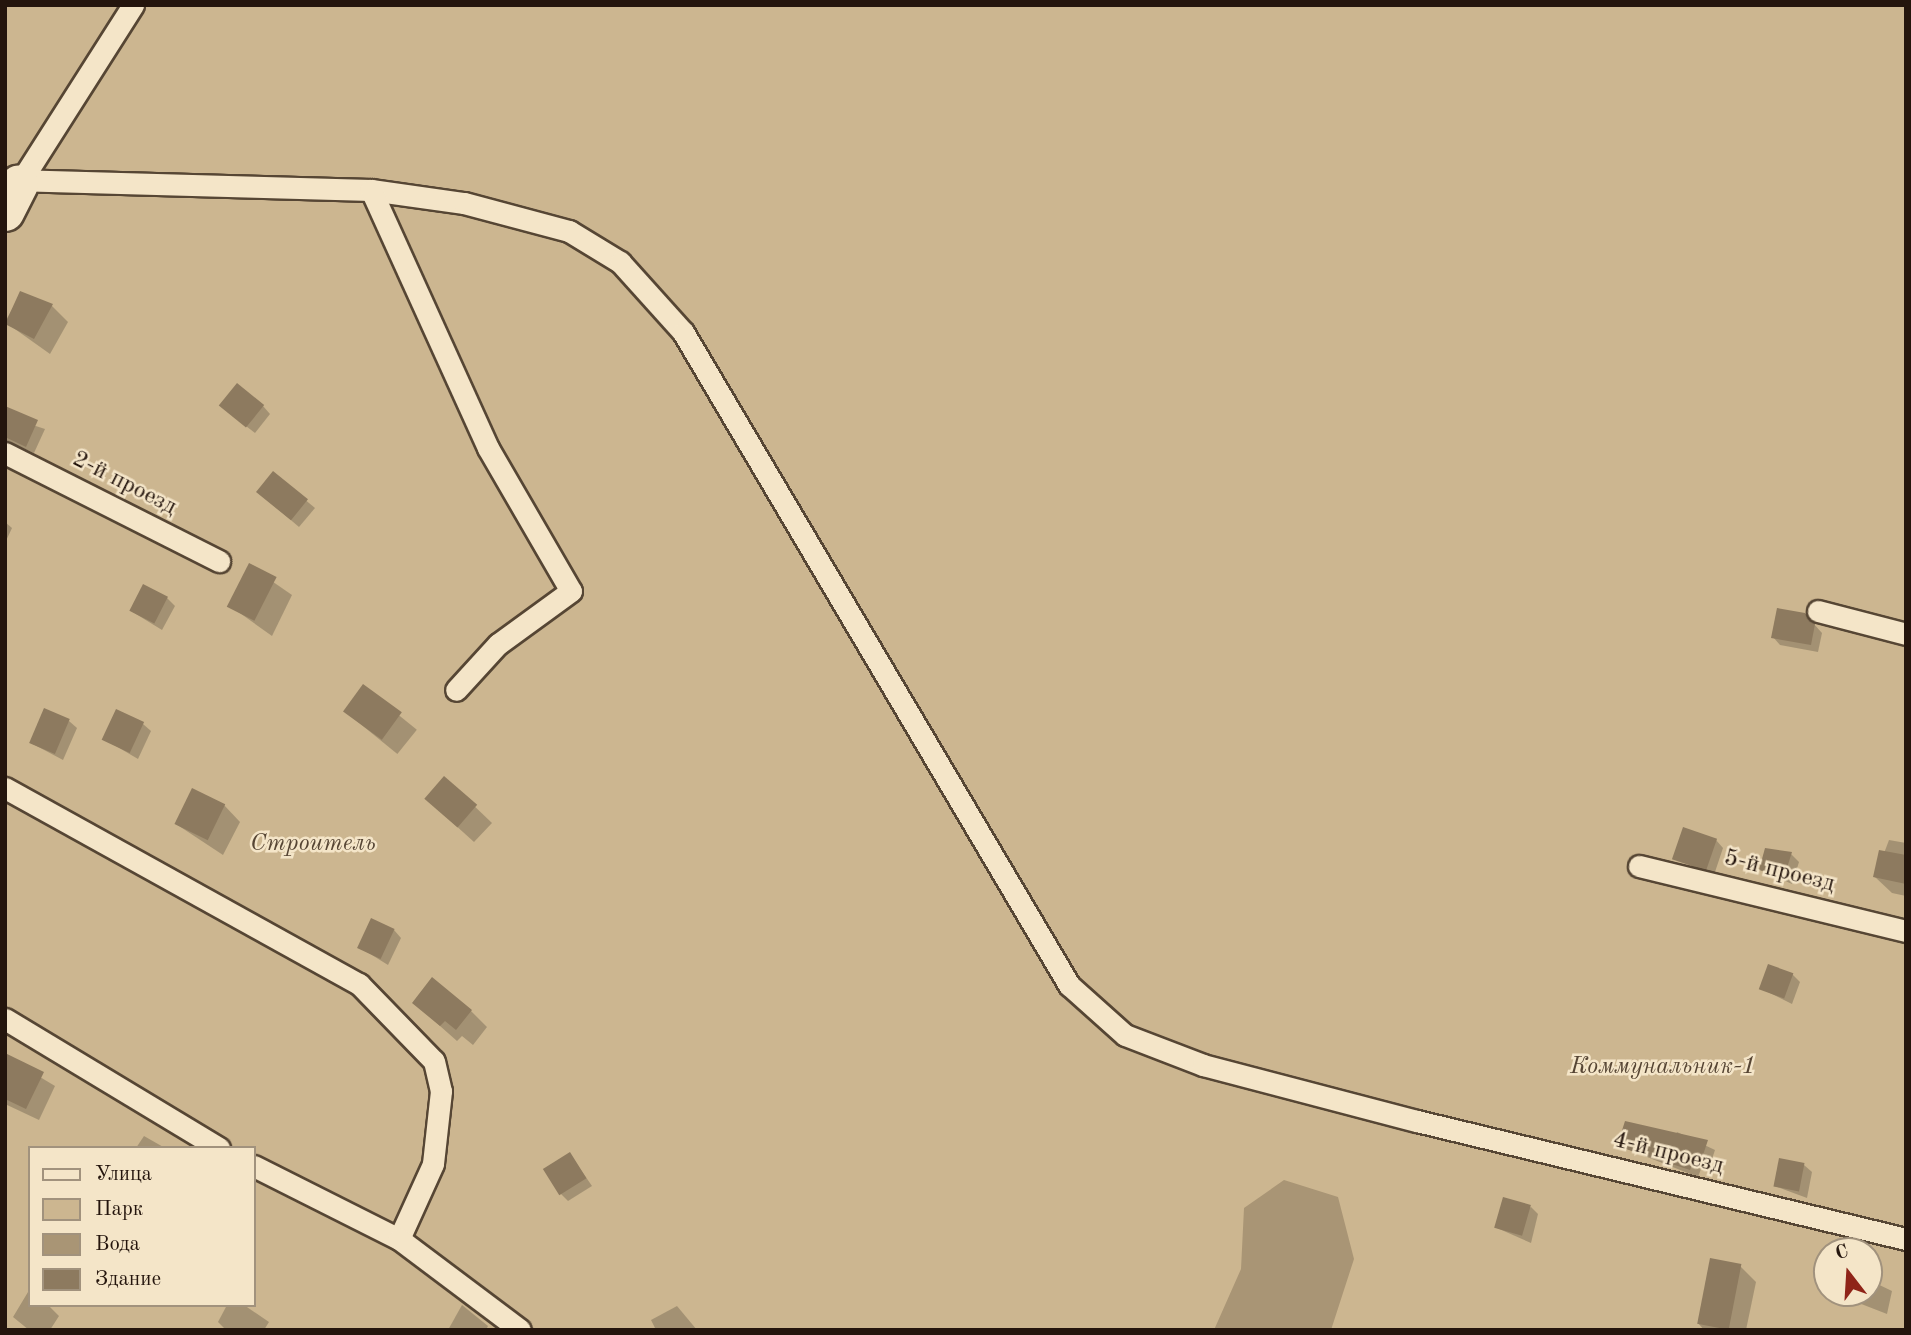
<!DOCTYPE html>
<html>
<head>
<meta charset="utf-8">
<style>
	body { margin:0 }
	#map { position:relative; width:1911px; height:1335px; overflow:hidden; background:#eed7ab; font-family:"Old Standard TT",serif }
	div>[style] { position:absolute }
	.green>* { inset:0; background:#ccb690 }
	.water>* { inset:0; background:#a99575 }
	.shadow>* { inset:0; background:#0003; transform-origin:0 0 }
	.building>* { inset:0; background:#8d7a5f; transform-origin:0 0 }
	.roads { filter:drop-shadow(2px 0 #564634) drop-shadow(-2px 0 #564634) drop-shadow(0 2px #564634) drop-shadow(0 -2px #564634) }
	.service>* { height:21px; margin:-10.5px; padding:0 10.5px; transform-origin:10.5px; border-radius:10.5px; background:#f4e5c8 }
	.minor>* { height:38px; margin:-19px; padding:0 19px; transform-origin:19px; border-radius:19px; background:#f4e5c8 }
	span { translate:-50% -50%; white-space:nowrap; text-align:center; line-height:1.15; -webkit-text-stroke:5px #f4e5c8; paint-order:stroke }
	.street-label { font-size:24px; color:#24150d }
	.park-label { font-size:24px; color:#564534; font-style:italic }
	.frame { position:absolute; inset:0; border:7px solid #24150d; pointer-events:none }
	.legend { position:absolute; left:28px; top:1146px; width:228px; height:161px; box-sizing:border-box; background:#f4e5c8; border:2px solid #a1927d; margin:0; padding:9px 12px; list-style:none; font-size:21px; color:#24150d }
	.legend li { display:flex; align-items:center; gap:14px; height:35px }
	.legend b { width:35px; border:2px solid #a1927d }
	.north { position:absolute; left:1813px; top:1237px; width:70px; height:70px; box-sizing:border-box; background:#f4e5c8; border:2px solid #a1927d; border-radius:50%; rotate:343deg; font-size:19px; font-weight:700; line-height:28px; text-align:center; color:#24150d }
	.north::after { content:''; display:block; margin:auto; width:24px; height:32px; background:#8f2418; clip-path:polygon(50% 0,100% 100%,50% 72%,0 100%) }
</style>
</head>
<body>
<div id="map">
	<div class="green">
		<div style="clip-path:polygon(evenodd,5px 5px,1906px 5px,1906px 1330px,5px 1330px,5px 5px,30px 1148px,254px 1148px,254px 1305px,30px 1305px,30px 1148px,5px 5px,1827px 1251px,1869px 1251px,1869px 1293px,1827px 1293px,1827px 1251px)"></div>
	</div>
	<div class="water">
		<div style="clip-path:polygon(1284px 1180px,1338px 1197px,1354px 1259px,1331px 1330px,1214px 1330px,1241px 1269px,1244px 1208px)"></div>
	</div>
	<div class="shadow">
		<div style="clip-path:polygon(21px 293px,52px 306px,68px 322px,50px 354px,5px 322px)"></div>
		<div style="clip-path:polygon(263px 406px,270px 414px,255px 433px,229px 413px)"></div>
		<div style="clip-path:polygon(5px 416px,45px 429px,34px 453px,5px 440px)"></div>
		<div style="clip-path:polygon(273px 473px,315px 508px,299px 527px,266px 499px)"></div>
		<div style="clip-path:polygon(5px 522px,12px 528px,5px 543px)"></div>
		<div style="clip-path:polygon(250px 566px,292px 595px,272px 636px,230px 606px)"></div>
		<div style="clip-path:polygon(167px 598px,175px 606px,162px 630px,131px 611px)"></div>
		<div style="clip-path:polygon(1813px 623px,1822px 633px,1818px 652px,1780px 645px,1773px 637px)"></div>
		<div style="left:364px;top:687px;width:68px;height:31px;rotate:39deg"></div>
		<div style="clip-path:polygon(69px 721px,77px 728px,63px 760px,31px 743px)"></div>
		<div style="clip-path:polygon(143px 724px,151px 731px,138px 759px,104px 739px)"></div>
		<div style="clip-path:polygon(445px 778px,492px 823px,474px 842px,443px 814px)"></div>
		<div style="clip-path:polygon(224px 805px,240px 822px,223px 855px,176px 824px)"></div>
		<div style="clip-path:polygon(1716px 840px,1723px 848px,1714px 875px,1674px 858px)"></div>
		<div style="clip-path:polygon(1889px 840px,1906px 843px,1906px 896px,1892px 893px,1875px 877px)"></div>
		<div style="clip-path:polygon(1791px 854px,1799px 862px,1792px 884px,1761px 870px)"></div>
		<div style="clip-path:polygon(394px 930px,401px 938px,388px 965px,359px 947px)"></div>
		<div style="clip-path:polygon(1792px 974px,1800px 982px,1792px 1004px,1762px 989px)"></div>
		<div style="clip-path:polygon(414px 1003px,471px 1011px,487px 1027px,473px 1045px,462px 1036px,457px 1041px)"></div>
		<div style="clip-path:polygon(5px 1056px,55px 1086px,39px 1120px,5px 1104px)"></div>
		<div style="clip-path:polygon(1677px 1132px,1715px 1150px,1708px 1171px,1701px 1169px,1698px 1177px,1619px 1146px,1674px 1138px)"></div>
		<div style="clip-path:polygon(144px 1136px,165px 1148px,136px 1148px)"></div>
		<div style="clip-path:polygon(570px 1154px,592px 1186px,568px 1201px,560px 1193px)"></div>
		<div style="clip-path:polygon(1804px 1165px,1812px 1172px,1807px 1198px,1775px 1186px)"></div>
		<div style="clip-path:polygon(1531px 1207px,1538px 1214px,1531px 1243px,1497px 1228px)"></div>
		<div style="clip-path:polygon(1740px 1266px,1756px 1282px,1746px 1330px,1704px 1330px,1698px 1323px)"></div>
		<div style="clip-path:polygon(1869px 1280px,1892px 1291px,1887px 1314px,1851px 1300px,1852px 1293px,1869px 1293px)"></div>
		<div style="clip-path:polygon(28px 1292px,30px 1305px,48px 1305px,59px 1316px,50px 1330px,29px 1330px,13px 1317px)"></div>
		<div style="clip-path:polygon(227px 1305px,244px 1305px,269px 1322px,264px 1330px,226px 1330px,218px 1322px)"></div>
		<div style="clip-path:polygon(462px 1305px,488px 1326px,486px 1330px,448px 1330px)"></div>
		<div style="clip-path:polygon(677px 1306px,697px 1330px,656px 1330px,651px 1320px)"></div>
	</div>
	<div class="building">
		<div style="clip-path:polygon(20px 291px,53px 304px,34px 339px,5px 324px)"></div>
		<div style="left:237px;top:383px;width:35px;height:29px;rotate:39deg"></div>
		<div style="clip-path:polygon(5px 406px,38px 420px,26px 447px,5px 437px)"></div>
		<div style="left:273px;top:471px;width:45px;height:27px;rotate:39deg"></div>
		<div style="left:249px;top:563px;width:31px;height:49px;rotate:27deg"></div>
		<div style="left:143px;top:584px;width:28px;height:30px;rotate:27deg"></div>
		<div style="clip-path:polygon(1777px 608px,1805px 613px,1815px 624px,1811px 645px,1771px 638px)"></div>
		<div style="left:363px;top:684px;width:48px;height:34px;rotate:36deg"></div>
		<div style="left:44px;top:708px;width:28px;height:38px;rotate:23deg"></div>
		<div style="left:116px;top:709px;width:31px;height:34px;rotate:25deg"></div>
		<div style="left:444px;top:776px;width:44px;height:30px;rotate:41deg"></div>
		<div style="left:192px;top:788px;width:37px;height:40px;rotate:26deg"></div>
		<div style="left:1683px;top:827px;width:36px;height:34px;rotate:19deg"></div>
		<div style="clip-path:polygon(1765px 848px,1792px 852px,1784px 877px,1759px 870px)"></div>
		<div style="clip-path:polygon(1879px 850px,1906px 855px,1906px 884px,1873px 877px)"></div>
		<div style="left:371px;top:918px;width:26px;height:33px;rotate:25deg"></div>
		<div style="left:1768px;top:964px;width:27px;height:27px;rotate:20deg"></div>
		<div style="clip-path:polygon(432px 977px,472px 1010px,456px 1030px,445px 1021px,440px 1026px,412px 1003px)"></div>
		<div style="clip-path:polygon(5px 1053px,44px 1072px,26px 1109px,5px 1099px)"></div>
		<div style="clip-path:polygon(1625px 1121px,1708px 1140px,1700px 1164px,1693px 1162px,1690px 1170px,1617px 1146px)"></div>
		<div style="left:570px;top:1152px;width:31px;height:32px;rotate:58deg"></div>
		<div style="left:1779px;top:1158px;width:26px;height:29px;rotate:11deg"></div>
		<div style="left:1503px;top:1197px;width:29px;height:32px;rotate:16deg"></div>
		<div style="left:1710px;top:1258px;width:32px;height:67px;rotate:11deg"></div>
	</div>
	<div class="roads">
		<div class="service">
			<div style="left:13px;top:180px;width:358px;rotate:1.6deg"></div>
			<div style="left:371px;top:190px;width:94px;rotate:8deg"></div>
			<div style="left:464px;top:203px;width:109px;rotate:14.9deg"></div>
			<div style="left:569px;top:231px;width:60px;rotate:31.3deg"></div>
			<div style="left:620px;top:262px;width:94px;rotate:48deg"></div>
			<div style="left:683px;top:332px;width:759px;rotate:59.41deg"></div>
			<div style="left:1069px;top:985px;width:75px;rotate:41.8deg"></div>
			<div style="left:1125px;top:1035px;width:84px;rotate:21deg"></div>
			<div style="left:1203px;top:1065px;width:221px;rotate:14.7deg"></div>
			<div style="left:1417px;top:1121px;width:503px;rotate:13.57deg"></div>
			<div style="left:19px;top:184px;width:212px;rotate:-57.5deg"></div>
			<div style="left:371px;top:190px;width:283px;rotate:65.6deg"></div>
			<div style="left:488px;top:448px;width:165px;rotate:59.9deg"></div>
			<div style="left:571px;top:591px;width:90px;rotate:144deg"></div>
			<div style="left:498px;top:644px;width:62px;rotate:132.4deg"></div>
			<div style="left:5px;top:453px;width:240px;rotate:26.8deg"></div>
			<div style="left:1818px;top:611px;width:91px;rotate:14.6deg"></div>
			<div style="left:5px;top:788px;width:405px;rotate:29deg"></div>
			<div style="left:359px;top:984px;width:107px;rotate:45.8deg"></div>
			<div style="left:434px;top:1061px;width:31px;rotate:77deg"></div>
			<div style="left:441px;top:1091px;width:73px;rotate:96.3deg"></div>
			<div style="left:433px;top:1164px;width:82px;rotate:114.4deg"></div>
			<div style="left:1639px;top:866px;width:275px;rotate:13.7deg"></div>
			<div style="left:5px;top:1019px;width:250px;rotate:31.1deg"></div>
			<div style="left:254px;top:1166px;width:162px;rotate:26.7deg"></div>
			<div style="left:399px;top:1239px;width:151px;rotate:36.9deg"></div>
		</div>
		<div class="minor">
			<div style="left:5px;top:212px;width:31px;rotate:-63deg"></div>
		</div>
	</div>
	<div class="street-label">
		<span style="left:124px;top:484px;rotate:27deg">2-й проезд</span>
		<span style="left:1779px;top:872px;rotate:14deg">5-й проезд</span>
		<span style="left:1668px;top:1154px;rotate:14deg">4-й проезд</span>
	</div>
	<div class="park-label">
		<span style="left:313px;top:845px">Строитель</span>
		<span style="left:1663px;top:1068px">Коммунальник-1</span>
	</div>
	<div class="frame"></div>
	<ul class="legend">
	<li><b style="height:9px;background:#f4e5c8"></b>Улица</li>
	<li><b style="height:19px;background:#ccb690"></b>Парк</li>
	<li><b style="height:19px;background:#a99575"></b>Вода</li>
	<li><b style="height:19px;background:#8d7a5f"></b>Здание</li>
	</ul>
	<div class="north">С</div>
</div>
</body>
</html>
